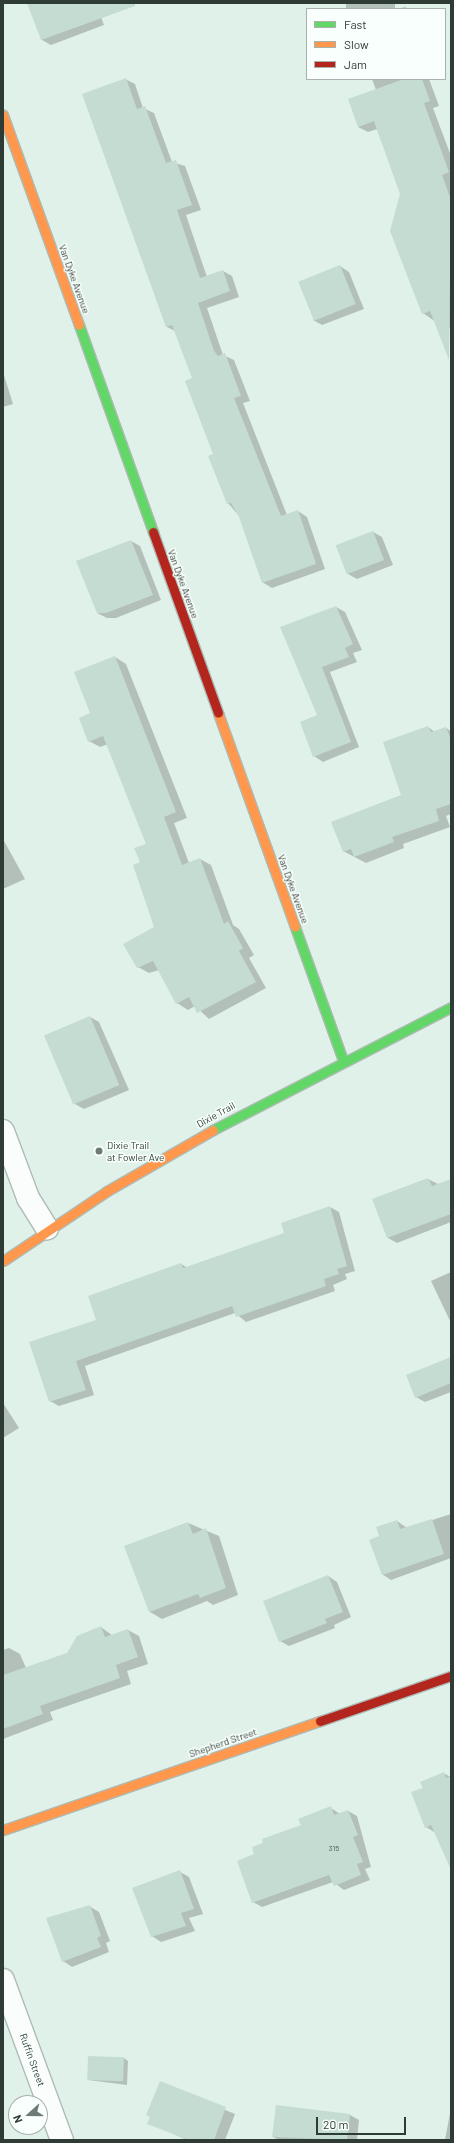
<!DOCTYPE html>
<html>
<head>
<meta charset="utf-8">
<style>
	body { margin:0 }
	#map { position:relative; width:454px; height:2143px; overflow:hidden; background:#e0f1e9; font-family:Barlow,sans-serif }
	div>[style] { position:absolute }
	.shadow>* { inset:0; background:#0003; transform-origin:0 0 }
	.building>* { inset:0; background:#c4dcd1; transform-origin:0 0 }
	.roads { filter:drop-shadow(1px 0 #aebbb5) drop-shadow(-1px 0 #aebbb5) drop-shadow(0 1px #aebbb5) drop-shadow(0 -1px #aebbb5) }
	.street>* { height:22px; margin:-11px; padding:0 11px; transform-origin:11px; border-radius:11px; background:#fafdfc }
	.fast>* { height:9px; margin:-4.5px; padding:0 4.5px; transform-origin:4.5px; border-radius:4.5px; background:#63d668 }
	.slow>* { height:9px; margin:-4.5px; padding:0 4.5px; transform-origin:4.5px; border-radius:4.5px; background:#ff974d }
	.jam>* { height:9px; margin:-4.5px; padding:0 4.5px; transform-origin:4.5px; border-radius:4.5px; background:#b3261e }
	.dots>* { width:11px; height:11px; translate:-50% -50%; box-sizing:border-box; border:2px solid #f9fffc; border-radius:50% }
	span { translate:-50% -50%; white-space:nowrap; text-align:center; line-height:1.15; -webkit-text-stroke:3px #f9fffc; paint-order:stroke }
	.number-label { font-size:8px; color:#55655d }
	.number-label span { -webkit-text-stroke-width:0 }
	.street-label { font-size:10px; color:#2f3c35 }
	.poi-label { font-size:10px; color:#2f3c35 }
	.left { translate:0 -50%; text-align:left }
	.frame { position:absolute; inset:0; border:4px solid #2f3c35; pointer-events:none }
	.legend { position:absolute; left:306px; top:8px; width:140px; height:72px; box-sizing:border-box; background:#f9fffc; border:1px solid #a8b1ac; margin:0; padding:5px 7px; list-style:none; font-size:12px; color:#2f3c35 }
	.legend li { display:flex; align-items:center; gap:8px; height:20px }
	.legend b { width:20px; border:1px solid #a8b1ac }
	.north { position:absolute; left:8px; top:2095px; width:40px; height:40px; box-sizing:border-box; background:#f9fffc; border:1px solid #a8b1ac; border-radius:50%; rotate:249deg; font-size:11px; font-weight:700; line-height:16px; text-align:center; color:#2f3c35 }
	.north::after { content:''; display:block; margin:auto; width:14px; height:18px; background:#6d7b74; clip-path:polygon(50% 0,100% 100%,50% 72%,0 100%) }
	.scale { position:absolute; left:316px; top:2117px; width:90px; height:18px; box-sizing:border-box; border:2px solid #2f3c35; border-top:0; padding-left:5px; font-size:12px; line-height:14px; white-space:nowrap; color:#2f3c35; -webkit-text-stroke:3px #f9fffc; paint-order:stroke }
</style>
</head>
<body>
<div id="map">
	<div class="shadow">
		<div style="clip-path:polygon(28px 3px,122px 3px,99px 12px,104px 25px,51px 45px,42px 40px)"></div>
		<div style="left:346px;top:3px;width:49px;height:6px"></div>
		<div style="clip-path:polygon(405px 7px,408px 9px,398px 9px)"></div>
		<div style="clip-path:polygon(125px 79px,135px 84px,143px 108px,154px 113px,172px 162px,185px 166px,201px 210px,186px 215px,207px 277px,223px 271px,232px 276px,239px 297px,207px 308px,223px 355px,234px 360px,250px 401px,243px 403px,287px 515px,298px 511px,307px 517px,325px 569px,272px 588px,262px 582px,240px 517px,228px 503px,193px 379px,175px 331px,167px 327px,83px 95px)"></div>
		<div style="clip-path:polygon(372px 79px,429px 79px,439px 106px,433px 108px,451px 156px,451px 199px,447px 201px,451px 210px,451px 328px,446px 329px,423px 313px,401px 194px,377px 129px,368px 132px,358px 127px,376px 90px)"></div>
		<div style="clip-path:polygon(340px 266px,349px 272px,364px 309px,322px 325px,313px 320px)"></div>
		<div style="clip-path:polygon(3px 372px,13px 404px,3px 407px)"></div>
		<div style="clip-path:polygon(373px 532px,382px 537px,393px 565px,357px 579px,348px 574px)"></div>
		<div style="clip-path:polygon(131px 541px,140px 546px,161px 600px,116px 618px,107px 618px,97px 613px)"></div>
		<div style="clip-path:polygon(336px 607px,345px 612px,362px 650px,353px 653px,357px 662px,330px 672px,359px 747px,323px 762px,314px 756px,318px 715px,282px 627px)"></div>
		<div style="clip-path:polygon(115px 657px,126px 664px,187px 818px,174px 823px,189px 863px,200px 859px,211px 865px,233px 925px,239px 929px,254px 955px,249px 958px,266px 988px,209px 1019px,195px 1006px,188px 1010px,177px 1003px,159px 970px,149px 973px,138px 967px,156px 927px,141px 863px,147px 844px,108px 744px,100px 747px,89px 741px,92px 714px)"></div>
		<div style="clip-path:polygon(428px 727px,435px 732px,446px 728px,451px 731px,451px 814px,446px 816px,450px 827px,403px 844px,404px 848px,366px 863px,343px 851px,403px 796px)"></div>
		<div style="clip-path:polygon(3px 839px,25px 879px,3px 889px)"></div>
		<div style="clip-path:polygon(90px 1017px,99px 1022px,129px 1090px,84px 1109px,75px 1104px)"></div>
		<div style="clip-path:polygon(428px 1179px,438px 1184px,451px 1182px,451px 1222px,397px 1243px,388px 1238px,374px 1200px)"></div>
		<div style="clip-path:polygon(330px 1207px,339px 1212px,355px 1271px,345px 1274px,347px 1279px,333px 1285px,335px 1291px,246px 1322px,235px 1313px,85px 1366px,94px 1395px,59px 1406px,50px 1401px,97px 1321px,181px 1264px,188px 1268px,285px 1234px)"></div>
		<div style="clip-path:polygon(451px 1272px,451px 1323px,431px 1281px)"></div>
		<div style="clip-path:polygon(451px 1360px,451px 1392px,425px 1402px,416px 1397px)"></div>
		<div style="clip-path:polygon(3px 1403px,19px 1428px,3px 1438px)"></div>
		<div style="clip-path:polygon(451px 1514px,451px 1558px,391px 1580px,382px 1574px,380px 1537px,397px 1521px,407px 1528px)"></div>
		<div style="clip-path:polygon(188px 1523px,219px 1536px,238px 1595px,213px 1605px,207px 1601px,162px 1619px,150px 1612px)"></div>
		<div style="clip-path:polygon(328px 1576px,337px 1582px,351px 1617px,334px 1625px,335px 1628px,289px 1646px,280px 1641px)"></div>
		<div style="clip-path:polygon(101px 1627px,113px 1636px,128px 1630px,139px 1636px,148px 1664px,127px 1671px,131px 1684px,50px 1712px,53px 1720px,3px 1739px,3px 1650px,9px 1648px,20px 1654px,26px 1668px,68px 1653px)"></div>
		<div style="clip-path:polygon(443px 1773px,451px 1777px,451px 1835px,444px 1838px,426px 1827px,424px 1788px)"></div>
		<div style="clip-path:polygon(331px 1808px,340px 1814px,348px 1811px,357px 1816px,371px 1867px,365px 1869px,370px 1880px,344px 1890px,333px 1882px,262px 1907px,253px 1902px,256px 1855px)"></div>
		<div style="clip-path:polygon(180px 1872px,189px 1877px,203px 1914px,189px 1918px,195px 1931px,161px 1942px,152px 1936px)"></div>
		<div style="clip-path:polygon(89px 1906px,99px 1912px,110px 1941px,106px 1943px,109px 1952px,72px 1967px,63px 1961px)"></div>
		<div style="clip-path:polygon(124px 2058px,128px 2061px,127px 2085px,88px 2080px)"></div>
		<div style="clip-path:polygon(160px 2083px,235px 2114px,225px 2140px,187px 2140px,149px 2123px)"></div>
		<div style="clip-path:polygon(277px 2106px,350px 2115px,359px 2120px,357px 2140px,279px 2140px,273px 2137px)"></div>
		<div style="clip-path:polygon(450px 2113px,451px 2140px,445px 2140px)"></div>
	</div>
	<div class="building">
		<div style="clip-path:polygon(27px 3px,135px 3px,135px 6px,41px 40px)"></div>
		<div style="clip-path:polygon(126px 78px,137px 109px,145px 106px,166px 163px,176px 160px,192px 205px,177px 210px,200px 278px,223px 270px,230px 291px,198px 303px,214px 351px,218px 356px,225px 353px,241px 396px,234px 398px,281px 516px,298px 510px,316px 564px,262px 583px,239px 517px,231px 503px,227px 504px,208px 456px,213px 454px,185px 381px,192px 378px,172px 325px,166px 327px,82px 94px)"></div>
		<div style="clip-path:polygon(404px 79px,422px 79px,430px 101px,424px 103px,449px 172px,442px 175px,451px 200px,449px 360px,430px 311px,422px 314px,390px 231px,400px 194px,374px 121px,358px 127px,348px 99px)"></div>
		<div style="left:340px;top:265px;width:42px;height:45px;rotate:68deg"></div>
		<div style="left:373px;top:531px;width:31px;height:40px;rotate:69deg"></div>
		<div style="clip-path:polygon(131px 540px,153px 595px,106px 613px,97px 613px,76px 561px)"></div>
		<div style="clip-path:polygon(336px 606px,353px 644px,345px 648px,349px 657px,322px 667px,351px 742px,313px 757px,300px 722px,317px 715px,280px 627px)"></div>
		<div style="clip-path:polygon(115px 656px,176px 812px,164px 817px,182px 865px,200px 858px,224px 924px,228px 921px,243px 948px,239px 951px,256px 982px,197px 1013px,189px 997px,176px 1004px,153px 961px,137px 968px,123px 944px,154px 927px,133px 865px,140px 862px,134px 848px,146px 844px,103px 736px,88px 742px,79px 718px,90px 713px,74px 672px)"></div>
		<div style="clip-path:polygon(428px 726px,431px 732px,446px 727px,451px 740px,451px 804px,436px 809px,439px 821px,392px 837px,394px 842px,354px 857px,351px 849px,343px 852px,331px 822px,401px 795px,383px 742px)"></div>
		<div style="left:90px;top:1016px;width:75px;height:50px;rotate:67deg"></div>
		<div style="clip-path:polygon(428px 1178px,432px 1186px,451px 1179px,451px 1214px,387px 1238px,372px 1199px)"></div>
		<div style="clip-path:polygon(330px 1206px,347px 1266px,337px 1269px,339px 1274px,324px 1279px,326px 1286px,236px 1317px,232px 1306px,76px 1361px,86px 1390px,49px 1402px,29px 1342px,96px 1320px,88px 1296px,181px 1263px,183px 1268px,284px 1233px,281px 1223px)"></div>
		<div style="clip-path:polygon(451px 1357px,451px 1383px,415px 1398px,406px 1375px)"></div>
		<div style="clip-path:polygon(432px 1519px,444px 1554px,382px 1575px,369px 1540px,379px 1536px,376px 1527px,397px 1520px,400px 1529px)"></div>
		<div style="clip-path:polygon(188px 1522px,193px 1534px,206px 1528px,226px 1588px,200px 1598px,198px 1594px,149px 1612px,124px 1546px)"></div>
		<div style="clip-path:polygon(328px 1575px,343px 1612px,325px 1619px,327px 1623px,279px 1642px,263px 1601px)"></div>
		<div style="clip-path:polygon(101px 1626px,105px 1637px,128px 1629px,138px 1657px,116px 1665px,120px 1678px,40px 1706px,43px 1714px,3px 1729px,3px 1675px,67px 1653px,77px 1636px)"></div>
		<div style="clip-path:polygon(444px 1772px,446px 1778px,451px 1776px,451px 1870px,431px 1825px,425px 1828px,411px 1792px,423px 1788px,420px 1782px)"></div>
		<div style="clip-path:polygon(331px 1806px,334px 1815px,348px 1810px,358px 1835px,353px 1837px,363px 1862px,357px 1864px,361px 1875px,334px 1886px,329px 1875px,252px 1903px,237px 1861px,254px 1854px,252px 1847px,263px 1843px,262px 1839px,301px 1825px,298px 1819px)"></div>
		<div style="clip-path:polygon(180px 1870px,194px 1909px,181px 1913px,186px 1926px,151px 1937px,132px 1888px)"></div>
		<div style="clip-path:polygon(90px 1905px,101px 1936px,97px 1938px,101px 1947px,62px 1962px,46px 1918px)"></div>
		<div style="left:88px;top:2056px;width:36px;height:24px;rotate:2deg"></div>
		<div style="clip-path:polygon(160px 2081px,226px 2107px,214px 2140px,189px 2140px,147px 2124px,150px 2117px,146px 2115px)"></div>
		<div style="clip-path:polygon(276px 2105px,350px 2114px,347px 2140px,272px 2137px)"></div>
	</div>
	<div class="roads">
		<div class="street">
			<div style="left:3px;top:1131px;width:72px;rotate:69.5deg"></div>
			<div style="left:28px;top:1198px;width:36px;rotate:58deg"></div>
			<div style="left:3px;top:1980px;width:171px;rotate:69.8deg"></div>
		</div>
		<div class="fast">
			<div style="left:79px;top:325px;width:220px;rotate:70.3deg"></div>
			<div style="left:295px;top:927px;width:141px;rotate:70.2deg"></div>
			<div style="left:213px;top:1130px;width:268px;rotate:-27.3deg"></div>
		</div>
		<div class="slow">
			<div style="left:3px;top:115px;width:223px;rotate:70.1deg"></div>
			<div style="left:218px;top:713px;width:227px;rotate:70.2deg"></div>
			<div style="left:3px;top:1261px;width:125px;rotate:-33.9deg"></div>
			<div style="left:107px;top:1191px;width:122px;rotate:-29.9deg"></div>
			<div style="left:3px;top:1830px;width:335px;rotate:-19deg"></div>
		</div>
		<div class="jam">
			<div style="left:153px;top:532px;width:192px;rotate:70.2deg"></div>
			<div style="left:320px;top:1721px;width:139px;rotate:-19deg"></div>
		</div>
	</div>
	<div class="dots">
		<div style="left:99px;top:1151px;background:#6d7b74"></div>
	</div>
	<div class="number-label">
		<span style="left:334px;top:1849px">315</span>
	</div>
	<div class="street-label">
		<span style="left:74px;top:279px;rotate:70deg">Van Dyke Avenue</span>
		<span style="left:183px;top:584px;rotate:70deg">Van Dyke Avenue</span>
		<span style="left:293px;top:889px;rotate:70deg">Van Dyke Avenue</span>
		<span style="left:216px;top:1115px;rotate:-29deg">Dixie Trail</span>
		<span style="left:223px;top:1743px;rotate:-19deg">Shepherd Street</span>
		<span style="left:32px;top:2060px;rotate:70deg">Ruffin Street</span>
	</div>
	<div class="poi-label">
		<span class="left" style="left:107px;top:1151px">Dixie Trail<br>at Fowler Ave</span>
	</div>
	<div class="frame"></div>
	<ul class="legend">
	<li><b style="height:5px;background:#63d668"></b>Fast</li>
	<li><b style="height:5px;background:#ff974d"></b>Slow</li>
	<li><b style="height:5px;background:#b3261e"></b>Jam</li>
	</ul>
	<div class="north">N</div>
	<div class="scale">20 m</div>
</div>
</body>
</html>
